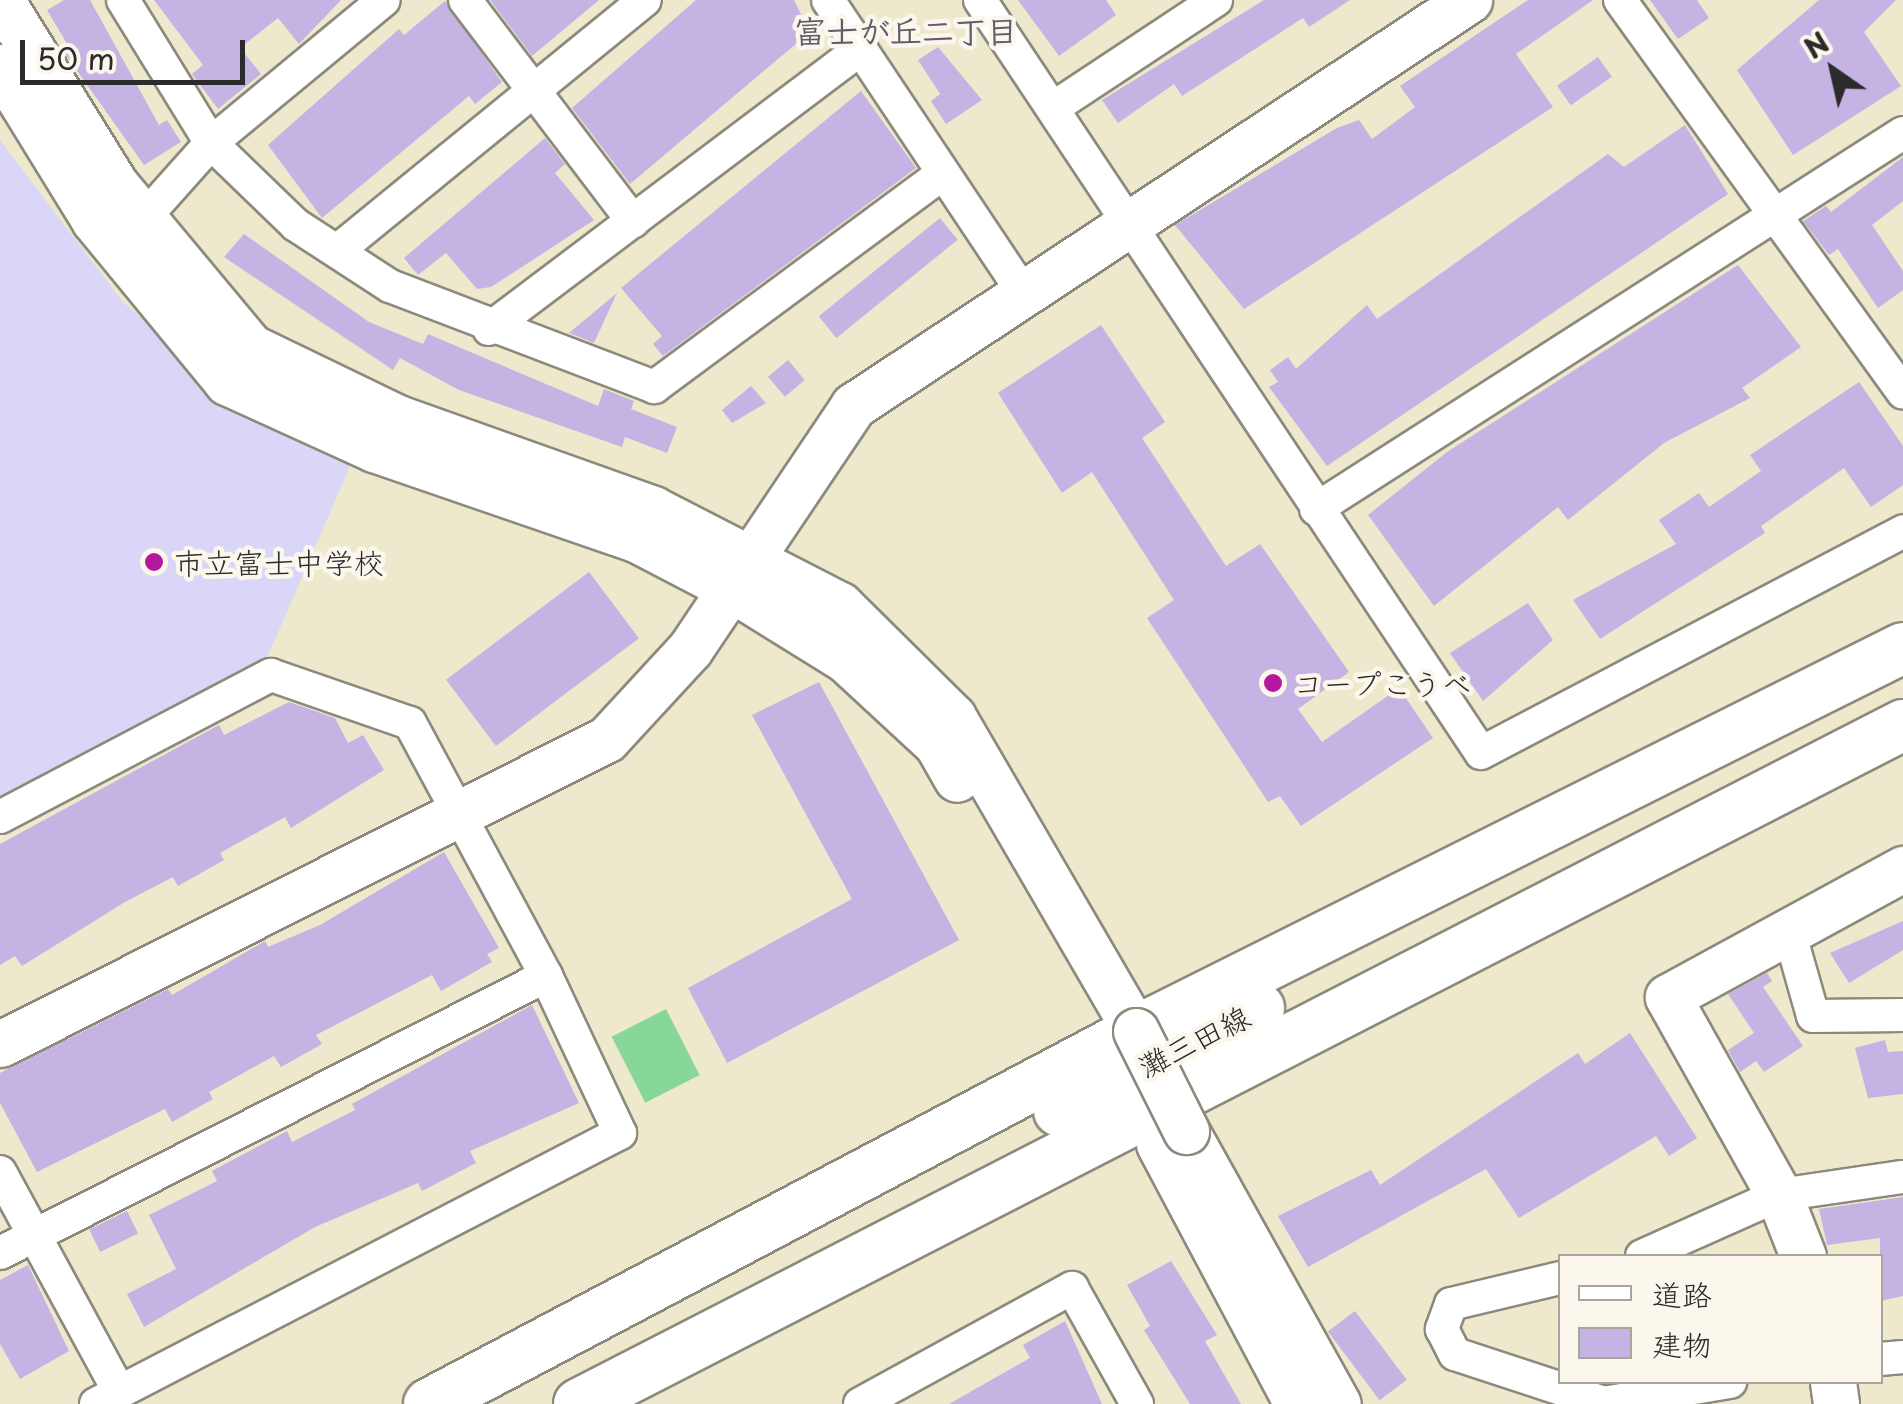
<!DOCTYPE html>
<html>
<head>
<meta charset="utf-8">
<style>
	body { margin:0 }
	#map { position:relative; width:1903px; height:1404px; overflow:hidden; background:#eee8cd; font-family:"Playpen Sans","Klee One",sans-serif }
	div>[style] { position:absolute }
	.built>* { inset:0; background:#dad6f7 }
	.green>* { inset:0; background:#87d898; transform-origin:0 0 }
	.building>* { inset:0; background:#c5b3e3; transform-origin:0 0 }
	.roads { filter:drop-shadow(2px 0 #8c8a7c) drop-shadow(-2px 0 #8c8a7c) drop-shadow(0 2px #8c8a7c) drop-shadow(0 -2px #8c8a7c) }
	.street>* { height:32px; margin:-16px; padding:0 16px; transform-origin:16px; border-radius:16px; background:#fff }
	.secondary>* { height:45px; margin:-22.5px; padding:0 22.5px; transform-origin:22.5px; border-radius:22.5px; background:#fff }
	.primary>* { height:50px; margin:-25px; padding:0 25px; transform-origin:25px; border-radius:25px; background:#fff }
	.bridges { filter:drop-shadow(2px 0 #8c8a7c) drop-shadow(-2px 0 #8c8a7c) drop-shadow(0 2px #8c8a7c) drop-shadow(0 -2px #8c8a7c) }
	.secondary-bridge>* { height:45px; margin:-22.5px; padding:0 22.5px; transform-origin:22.5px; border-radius:22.5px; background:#fff }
	.dots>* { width:28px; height:28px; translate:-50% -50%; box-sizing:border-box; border:5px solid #fbf7ec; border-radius:50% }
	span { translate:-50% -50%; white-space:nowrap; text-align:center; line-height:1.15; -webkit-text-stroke:9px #fbf7ec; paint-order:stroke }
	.poi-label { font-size:30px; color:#2b2b2b }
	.left { translate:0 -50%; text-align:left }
	.street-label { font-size:30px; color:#2b2b2b }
	.neighbourhood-label { font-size:32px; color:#615b6b; font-weight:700 }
	.legend { position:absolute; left:1558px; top:1254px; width:325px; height:130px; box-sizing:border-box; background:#fbf7ec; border:2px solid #a8a59f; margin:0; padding:12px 18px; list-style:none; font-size:30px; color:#2b2b2b }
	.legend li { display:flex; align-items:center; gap:20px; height:50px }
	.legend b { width:50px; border:2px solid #a8a59f }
	.north { position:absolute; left:1783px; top:20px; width:100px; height:100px; -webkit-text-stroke:8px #fbf7ec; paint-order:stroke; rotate:326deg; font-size:28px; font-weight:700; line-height:40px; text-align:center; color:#2b2b2b }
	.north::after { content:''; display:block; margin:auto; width:35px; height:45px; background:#2b2b2b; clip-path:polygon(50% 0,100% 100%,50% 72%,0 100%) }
	.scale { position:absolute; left:20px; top:40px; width:225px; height:45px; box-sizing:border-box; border:5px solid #2b2b2b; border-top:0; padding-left:12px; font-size:30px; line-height:35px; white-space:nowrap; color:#2b2b2b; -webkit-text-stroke:8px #fbf7ec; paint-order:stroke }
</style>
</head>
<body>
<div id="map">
	<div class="built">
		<div style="clip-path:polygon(0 140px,122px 301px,251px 414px,353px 459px,264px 665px,0 801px)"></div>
	</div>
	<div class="green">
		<div style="left:666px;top:1009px;width:74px;height:61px;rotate:63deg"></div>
	</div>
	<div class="building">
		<div style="clip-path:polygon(64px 0,90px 0,159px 125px,167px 120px,181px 142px,144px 165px,63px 51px,69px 47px,47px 10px)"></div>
		<div style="clip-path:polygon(154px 0,341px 0,299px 44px,278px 18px,240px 48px,261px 74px,218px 109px,192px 74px,203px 65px)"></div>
		<div style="clip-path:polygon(490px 0,599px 0,532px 56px)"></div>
		<div style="clip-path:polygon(696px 0,794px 0,810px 32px,630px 184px,572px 108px)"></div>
		<div style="clip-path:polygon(1018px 0,1106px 0,1116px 15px,1059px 56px)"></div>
		<div style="clip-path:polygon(1264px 0,1350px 0,1309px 27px,1303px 18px,1182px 96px,1174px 84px,1118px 123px,1102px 100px)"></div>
		<div style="clip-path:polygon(1528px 0,1593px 0,1516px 54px,1553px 107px,1244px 309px,1175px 225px,1337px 128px,1359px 120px,1372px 139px,1415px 107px,1400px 86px)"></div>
		<div style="clip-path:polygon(1650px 0,1697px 0,1709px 18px,1678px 39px)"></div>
		<div style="clip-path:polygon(1819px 0,1896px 0,1864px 32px,1901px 86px,1793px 155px,1737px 70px)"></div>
		<div style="clip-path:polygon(445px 1px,502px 82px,475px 104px,469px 96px,322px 218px,268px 145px,399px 29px,404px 35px)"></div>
		<div style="clip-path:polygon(938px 47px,982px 100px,946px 124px,931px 101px,940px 94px,918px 60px)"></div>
		<div style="left:1598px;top:57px;width:24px;height:50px;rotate:55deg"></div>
		<div style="clip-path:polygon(861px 91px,916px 168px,663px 356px,653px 344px,662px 336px,621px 288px)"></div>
		<div style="clip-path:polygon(1685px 125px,1728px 194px,1327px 466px,1269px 387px,1278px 382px,1270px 370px,1288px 357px,1296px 369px,1367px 305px,1377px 319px,1608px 154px,1624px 167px)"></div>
		<div style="clip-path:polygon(545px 138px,565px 164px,555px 173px,594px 220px,491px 287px,477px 289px,446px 253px,418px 275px,404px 258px)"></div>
		<div style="clip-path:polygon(1903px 157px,1903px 201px,1872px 225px,1903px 271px,1903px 290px,1878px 308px,1838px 249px,1829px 255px,1803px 221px,1826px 206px,1831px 212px)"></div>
		<div style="left:940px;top:218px;width:28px;height:156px;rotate:51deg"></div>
		<div style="clip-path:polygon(244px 234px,369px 322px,423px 344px,428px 334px,598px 406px,604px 389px,634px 401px,631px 409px,677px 427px,667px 453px,625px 437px,622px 447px,459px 390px,400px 358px,393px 370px,224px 257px)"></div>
		<div style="clip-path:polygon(1738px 265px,1801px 347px,1742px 388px,1750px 398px,1664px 443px,1568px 520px,1558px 507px,1434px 606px,1368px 515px,1447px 452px)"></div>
		<div style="clip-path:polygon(617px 293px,594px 343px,569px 333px)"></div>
		<div style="clip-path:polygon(1101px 325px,1165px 422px,1142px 438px,1226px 566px,1260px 544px,1349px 672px,1298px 709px,1322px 742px,1399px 688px,1433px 738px,1301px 826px,1280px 796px,1268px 802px,1147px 618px,1174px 600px,1092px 472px,1062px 493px,998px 393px)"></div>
		<div style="left:788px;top:360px;width:26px;height:26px;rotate:50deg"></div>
		<div style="clip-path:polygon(1859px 382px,1903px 446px,1903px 485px,1871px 507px,1844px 468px,1761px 526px,1765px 533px,1600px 639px,1573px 600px,1676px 544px,1659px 520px,1699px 493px,1709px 507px,1761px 471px,1750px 455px)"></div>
		<div style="clip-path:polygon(751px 386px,766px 403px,732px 423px,722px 410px)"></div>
		<div style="left:589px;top:572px;width:83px;height:179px;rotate:53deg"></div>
		<div style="clip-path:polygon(1528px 603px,1553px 640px,1483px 701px,1450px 653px)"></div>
		<div style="clip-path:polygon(819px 682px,959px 940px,727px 1063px,688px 988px,852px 899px,752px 715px)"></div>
		<div style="clip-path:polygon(289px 702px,335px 718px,348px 743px,363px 735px,384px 770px,291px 828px,285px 817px,220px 853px,224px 860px,178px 886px,173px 877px,125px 902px,22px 966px,15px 956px,0 965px,0 844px,219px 725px,224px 735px)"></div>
		<div style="clip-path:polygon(444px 852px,499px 948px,487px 954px,492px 962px,441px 991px,432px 975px,316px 1035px,322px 1044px,281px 1067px,274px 1056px,209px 1092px,213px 1099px,172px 1122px,165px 1109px,37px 1172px,0 1103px,0 1073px,168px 989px,172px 995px,265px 941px,268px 947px,320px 925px)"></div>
		<div style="clip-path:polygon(1903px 921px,1903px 950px,1849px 983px,1830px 953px)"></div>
		<div style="clip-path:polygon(1767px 973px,1772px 981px,1763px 987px,1803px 1046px,1764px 1072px,1756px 1061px,1740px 1072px,1728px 1050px,1754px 1033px,1728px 994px)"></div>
		<div style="clip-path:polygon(532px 1005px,579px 1103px,470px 1151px,476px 1163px,422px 1191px,418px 1183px,315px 1227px,144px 1327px,127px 1294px,176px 1269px,149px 1215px,217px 1181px,212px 1171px,287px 1131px,292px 1142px,355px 1110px,352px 1104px)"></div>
		<div style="clip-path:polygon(1630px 1033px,1697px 1138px,1669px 1156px,1656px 1136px,1519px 1218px,1486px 1169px,1308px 1267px,1278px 1216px,1371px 1170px,1380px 1185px,1578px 1053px,1585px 1064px)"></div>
		<div style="clip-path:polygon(1885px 1040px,1888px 1052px,1903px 1051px,1903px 1094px,1868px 1098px,1855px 1048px)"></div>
		<div style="clip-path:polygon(1903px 1197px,1903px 1296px,1880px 1301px,1880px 1238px,1827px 1245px,1819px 1209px)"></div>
		<div style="left:127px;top:1211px;width:25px;height:42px;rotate:64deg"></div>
		<div style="clip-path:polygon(1171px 1261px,1217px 1335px,1205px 1341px,1241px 1404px,1190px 1404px,1144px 1330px,1150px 1326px,1127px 1285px)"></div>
		<div style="clip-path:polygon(28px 1265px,69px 1351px,20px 1379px,0 1344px,0 1280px)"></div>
		<div style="left:1355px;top:1311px;width:86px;height:34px;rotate:53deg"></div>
		<div style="clip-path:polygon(1065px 1321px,1102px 1404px,949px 1404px,1030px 1358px,1023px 1345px)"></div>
	</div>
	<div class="roads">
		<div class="street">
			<div style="left:123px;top:0;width:168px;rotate:58.4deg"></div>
			<div style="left:211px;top:143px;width:118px;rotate:44deg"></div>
			<div style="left:296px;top:225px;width:112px;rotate:33deg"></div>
			<div style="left:390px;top:286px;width:283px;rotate:20.9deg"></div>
			<div style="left:654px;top:387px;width:358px;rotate:-36.5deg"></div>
			<div style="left:465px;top:0;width:278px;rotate:52.8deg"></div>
			<div style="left:828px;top:0;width:350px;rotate:56.3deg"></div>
			<div style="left:980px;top:0;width:904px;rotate:56.36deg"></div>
			<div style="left:1481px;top:753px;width:477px;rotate:-27.7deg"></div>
			<div style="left:1620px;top:0;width:484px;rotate:54.2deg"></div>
			<div style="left:1056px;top:106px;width:192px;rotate:-33.5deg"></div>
			<div style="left:144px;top:218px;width:101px;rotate:-48.2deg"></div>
			<div style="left:211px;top:143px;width:224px;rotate:-39.6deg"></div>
			<div style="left:337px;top:251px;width:397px;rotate:-39.2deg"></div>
			<div style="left:489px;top:329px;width:466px;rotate:-37deg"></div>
			<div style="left:1316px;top:509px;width:697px;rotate:-32.64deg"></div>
			<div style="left:0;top:817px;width:306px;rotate:-27.7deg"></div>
			<div style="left:271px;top:675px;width:147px;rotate:19.1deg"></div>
			<div style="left:410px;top:723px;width:287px;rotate:61.7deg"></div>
			<div style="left:546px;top:976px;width:612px;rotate:153.1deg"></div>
			<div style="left:1789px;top:931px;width:88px;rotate:74.2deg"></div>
			<div style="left:1813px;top:1016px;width:90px;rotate:-0.6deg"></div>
			<div style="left:0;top:1172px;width:249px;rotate:61.5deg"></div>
			<div style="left:1642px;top:1256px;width:150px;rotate:-24deg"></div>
			<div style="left:1779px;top:1195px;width:125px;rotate:-8.3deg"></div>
			<div style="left:1560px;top:1278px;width:112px;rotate:166.6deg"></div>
			<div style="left:1451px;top:1304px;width:27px;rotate:110deg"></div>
			<div style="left:1442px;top:1329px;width:28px;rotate:63deg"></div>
			<div style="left:1455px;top:1354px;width:157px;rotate:18.2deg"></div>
			<div style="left:1604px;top:1403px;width:128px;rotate:-9.5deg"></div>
			<div style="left:1880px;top:1359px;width:23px;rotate:-5deg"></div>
			<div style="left:96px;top:1404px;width:590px;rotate:-27.35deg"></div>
			<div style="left:620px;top:1133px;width:174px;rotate:-115.2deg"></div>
			<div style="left:860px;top:1404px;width:242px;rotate:-28.7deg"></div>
			<div style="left:1072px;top:1288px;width:133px;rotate:60.7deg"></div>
		</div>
		<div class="secondary">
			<div style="left:1px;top:0;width:216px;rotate:58.2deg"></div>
			<div style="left:115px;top:184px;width:212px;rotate:50.2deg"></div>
			<div style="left:251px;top:347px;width:163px;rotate:25.8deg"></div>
			<div style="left:398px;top:418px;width:271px;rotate:19.6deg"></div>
			<div style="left:653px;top:509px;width:210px;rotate:27.2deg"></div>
			<div style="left:840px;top:605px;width:159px;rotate:44.7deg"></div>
			<div style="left:953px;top:717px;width:363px;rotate:59.8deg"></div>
			<div style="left:0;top:67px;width:180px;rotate:58.4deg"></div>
			<div style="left:94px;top:220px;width:210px;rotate:50.6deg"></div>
			<div style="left:227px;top:382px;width:162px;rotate:24.5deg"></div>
			<div style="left:374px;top:449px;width:277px;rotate:19deg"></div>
			<div style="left:636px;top:539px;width:106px;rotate:27.5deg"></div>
			<div style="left:730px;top:588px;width:137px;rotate:31.8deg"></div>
			<div style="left:846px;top:660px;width:124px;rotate:42.7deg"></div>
			<div style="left:937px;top:744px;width:40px;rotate:60.3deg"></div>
			<div style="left:0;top:1044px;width:679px;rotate:-26.68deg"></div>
			<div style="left:607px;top:739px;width:122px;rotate:-47.3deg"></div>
			<div style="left:690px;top:649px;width:293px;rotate:-56.1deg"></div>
			<div style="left:853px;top:406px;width:738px;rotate:-33.39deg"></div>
			<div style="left:1186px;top:1131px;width:312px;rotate:60.9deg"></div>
			<div style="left:1159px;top:1144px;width:294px;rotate:62deg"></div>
			<div style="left:1803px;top:1256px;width:66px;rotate:-111.5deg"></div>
			<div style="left:1779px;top:1195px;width:227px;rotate:-119.3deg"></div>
			<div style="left:1668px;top:997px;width:268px;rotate:-28.6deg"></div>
			<div style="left:1833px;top:1382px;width:22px;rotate:82deg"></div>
		</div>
		<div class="primary">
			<div style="left:1059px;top:1111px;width:225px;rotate:-27.2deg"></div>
			<div style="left:429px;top:1404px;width:799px;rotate:-27.82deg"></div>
			<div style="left:1136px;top:1031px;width:857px;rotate:-26.54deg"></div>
			<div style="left:579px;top:1404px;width:1488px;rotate:-27.15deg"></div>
		</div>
	</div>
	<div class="bridges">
		<div class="secondary-bridge">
			<div style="left:1136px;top:1031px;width:112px;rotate:63.4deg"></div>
		</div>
	</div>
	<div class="dots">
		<div style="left:154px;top:562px;background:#b5179e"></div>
		<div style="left:1273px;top:683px;background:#b5179e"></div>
	</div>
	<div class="poi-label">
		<span class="left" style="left:174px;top:562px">市立富士中学校</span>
		<span class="left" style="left:1293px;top:683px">コープこうべ</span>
	</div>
	<div class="street-label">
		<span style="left:1194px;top:1041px;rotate:-27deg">灘三田線</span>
	</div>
	<div class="neighbourhood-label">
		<span style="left:906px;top:30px">富士が丘二丁目</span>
	</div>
	<ul class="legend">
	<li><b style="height:12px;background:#fff"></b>道路</li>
	<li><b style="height:28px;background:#c5b3e3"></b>建物</li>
	</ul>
	<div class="north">N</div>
	<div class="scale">50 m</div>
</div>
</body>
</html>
